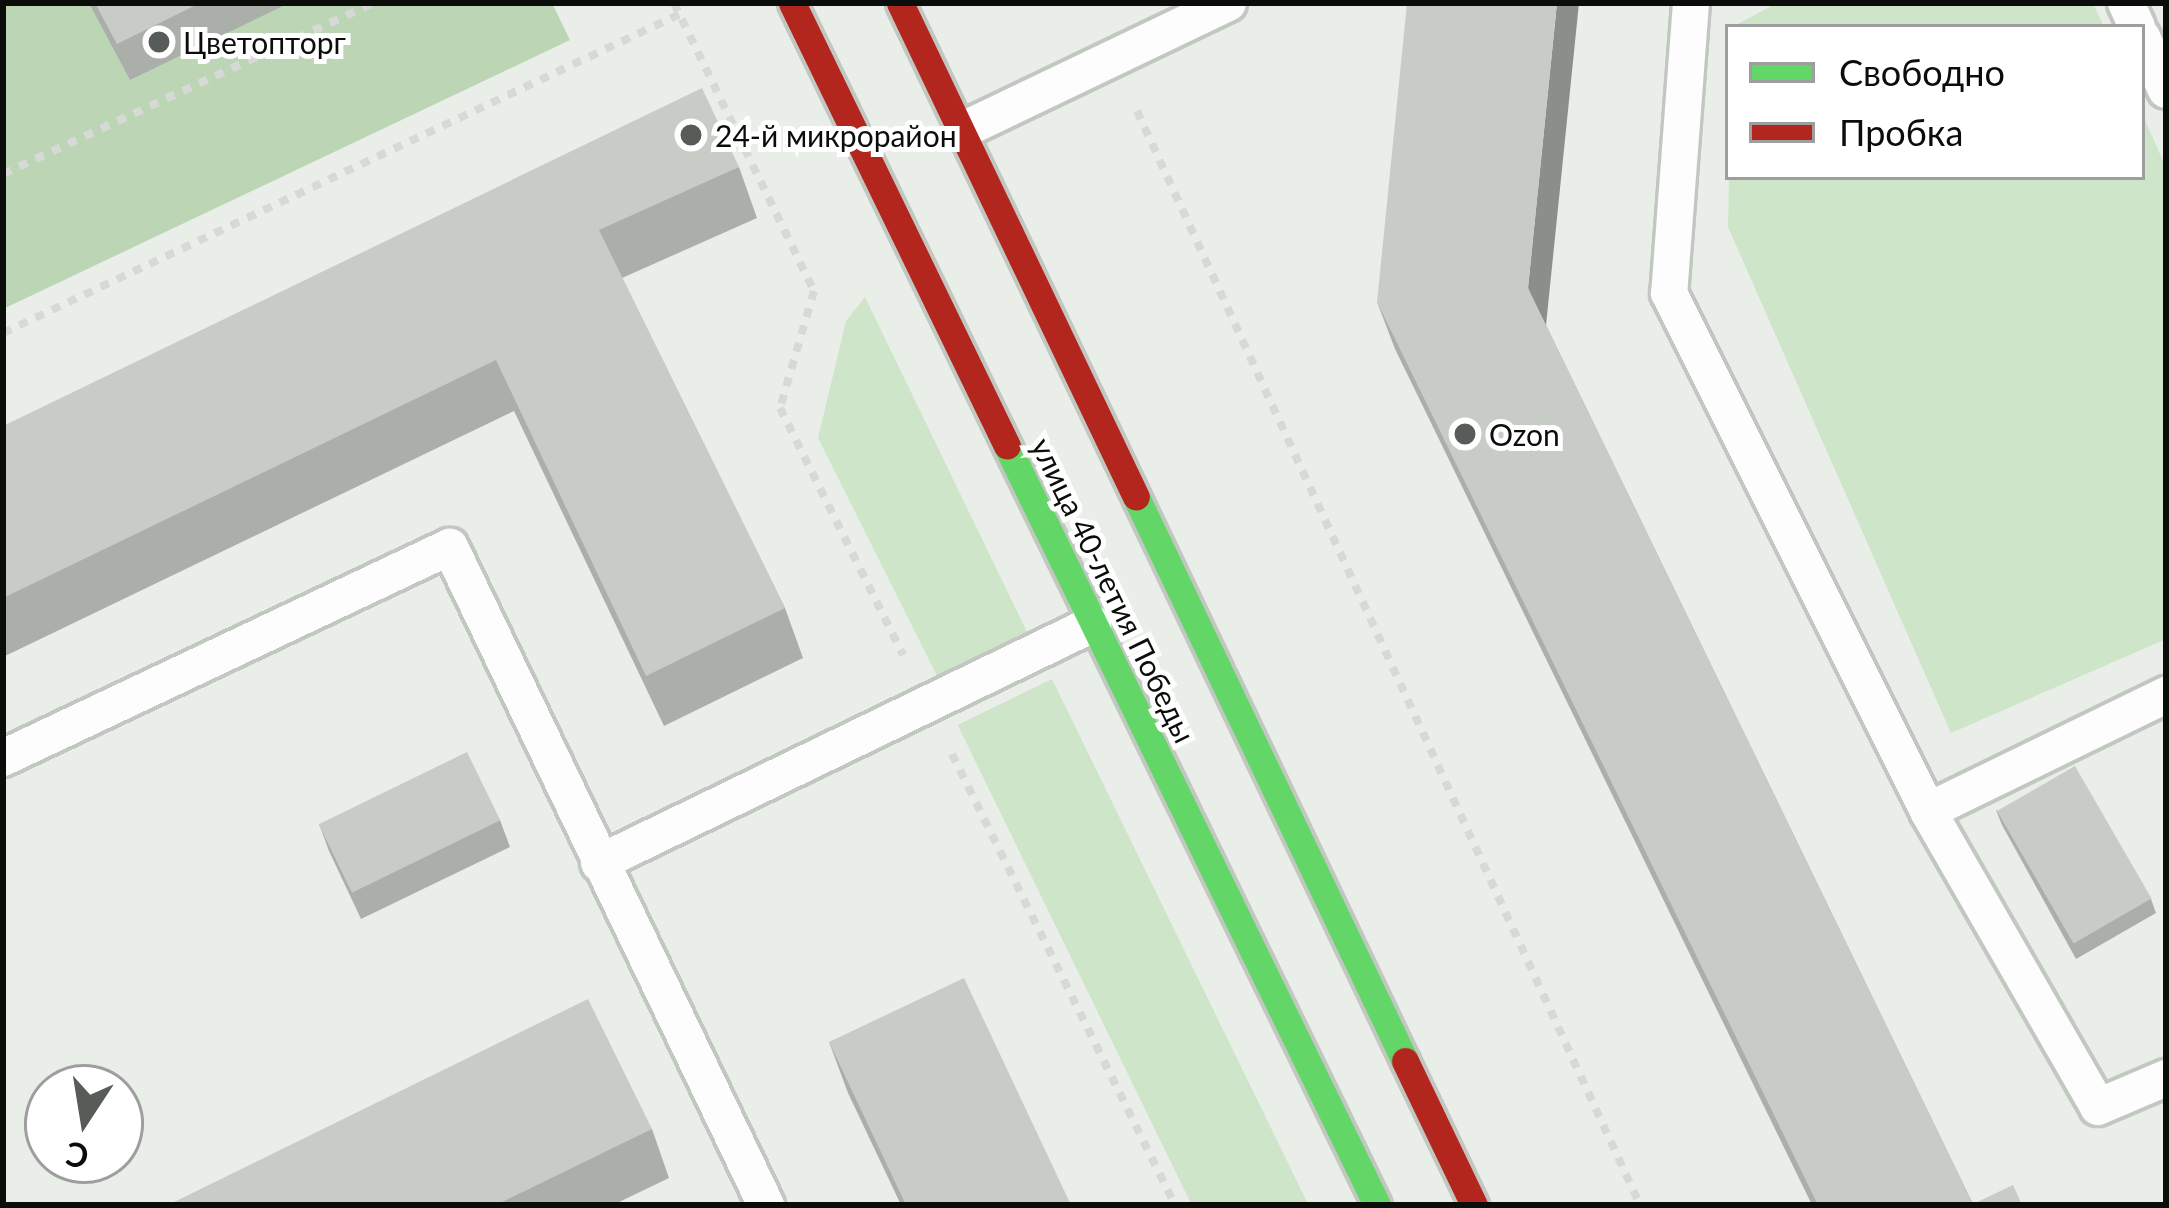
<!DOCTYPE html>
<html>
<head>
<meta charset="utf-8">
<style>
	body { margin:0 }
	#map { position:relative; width:2169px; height:1208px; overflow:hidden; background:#e9efe8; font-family:Lato,sans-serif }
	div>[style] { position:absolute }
	.green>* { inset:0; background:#cee5c9; transform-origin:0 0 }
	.forest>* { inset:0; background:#bbd5b5 }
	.path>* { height:8px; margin-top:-4px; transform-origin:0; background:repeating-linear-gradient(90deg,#d7d9d6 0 9px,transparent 0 18px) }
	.roads { filter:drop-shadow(3px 0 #c3c7c2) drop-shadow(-3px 0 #c3c7c2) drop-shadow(0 3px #c3c7c2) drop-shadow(0 -3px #c3c7c2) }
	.lane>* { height:36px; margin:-18px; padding:0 18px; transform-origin:18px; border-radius:18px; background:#fcfdfc }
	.fast>* { height:27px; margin:-13.5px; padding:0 13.5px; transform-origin:13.5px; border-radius:13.5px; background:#63d668 }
	.jam>* { height:27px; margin:-13.5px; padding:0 13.5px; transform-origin:13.5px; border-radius:13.5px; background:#b3261e }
	.wall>* { inset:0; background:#abafaa }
	.shaded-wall>* { inset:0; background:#8b8f8b }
	.building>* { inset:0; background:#c7ccc6; transform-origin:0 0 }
	.dots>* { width:33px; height:33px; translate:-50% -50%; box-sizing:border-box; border:6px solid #fff; border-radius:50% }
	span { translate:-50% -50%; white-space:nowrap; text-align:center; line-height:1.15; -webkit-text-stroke:10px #fff; paint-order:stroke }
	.poi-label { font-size:30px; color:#0a0d0a }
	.left { translate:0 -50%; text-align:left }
	.street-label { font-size:30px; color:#0a0d0a }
	.frame { position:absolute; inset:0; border:6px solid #0a0d0a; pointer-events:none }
	.legend { position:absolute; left:1725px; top:24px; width:420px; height:156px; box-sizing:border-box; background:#fff; border:3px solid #9d9e9d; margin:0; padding:15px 21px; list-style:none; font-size:36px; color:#0a0d0a }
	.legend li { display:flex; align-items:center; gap:24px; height:60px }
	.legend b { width:60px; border:3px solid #9d9e9d }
	.north { position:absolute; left:24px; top:1064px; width:120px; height:120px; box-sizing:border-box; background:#fff; border:3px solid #9d9e9d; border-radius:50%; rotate:192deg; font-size:33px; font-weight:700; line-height:48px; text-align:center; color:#0a0d0a }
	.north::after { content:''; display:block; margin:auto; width:42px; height:54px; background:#585c58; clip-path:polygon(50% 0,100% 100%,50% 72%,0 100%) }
</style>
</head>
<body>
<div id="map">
	<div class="green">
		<div style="clip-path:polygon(1777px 3px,2093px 3px,2104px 27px,1732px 27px)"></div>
		<div style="clip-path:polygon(2142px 113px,2166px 168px,2166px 639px,1951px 733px,1728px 227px,1729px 177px,2142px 177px)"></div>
		<div style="clip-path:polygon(865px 297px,1028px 634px,937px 676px,818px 438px,846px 321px)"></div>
		<div style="left:1052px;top:679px;width:586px;height:105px;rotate:64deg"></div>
	</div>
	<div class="forest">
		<div style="clip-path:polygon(3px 3px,552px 3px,570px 40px,3px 309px)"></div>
	</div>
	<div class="path">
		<div style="left:674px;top:3px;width:320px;rotate:64.1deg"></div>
		<div style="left:814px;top:291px;width:122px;rotate:106.2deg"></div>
		<div style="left:780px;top:408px;width:276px;rotate:63.5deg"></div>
		<div style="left:1137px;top:111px;width:1204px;rotate:65.31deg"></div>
		<div style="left:3px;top:174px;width:408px;rotate:-24.8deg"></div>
		<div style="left:3px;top:333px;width:748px;rotate:-25.23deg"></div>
		<div style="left:952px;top:754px;width:503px;rotate:63.69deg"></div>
	</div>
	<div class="roads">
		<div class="lane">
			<div style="left:1691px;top:3px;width:291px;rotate:94.3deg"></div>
			<div style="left:1669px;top:293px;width:579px;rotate:63.43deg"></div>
			<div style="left:1928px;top:811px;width:341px;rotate:60.1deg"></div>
			<div style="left:2098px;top:1107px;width:74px;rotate:-23.1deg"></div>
			<div style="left:2126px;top:3px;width:26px;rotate:65deg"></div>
			<div style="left:2142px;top:37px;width:58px;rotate:65.6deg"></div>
			<div style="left:961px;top:131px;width:296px;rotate:-25.6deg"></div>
			<div style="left:3px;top:758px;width:494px;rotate:-25.3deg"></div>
			<div style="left:450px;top:547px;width:730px;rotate:64.35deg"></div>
			<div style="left:1928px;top:811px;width:265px;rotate:-26deg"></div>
			<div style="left:599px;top:863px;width:549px;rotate:-25.82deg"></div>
		</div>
		<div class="fast">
			<div style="left:1007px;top:446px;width:844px;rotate:64.01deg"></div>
			<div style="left:1136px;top:497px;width:625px;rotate:64.5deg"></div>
		</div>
		<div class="jam">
			<div style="left:792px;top:3px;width:492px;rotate:64.1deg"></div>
			<div style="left:900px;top:3px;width:547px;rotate:64.46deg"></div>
			<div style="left:1405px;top:1061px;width:160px;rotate:64.4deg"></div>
		</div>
	</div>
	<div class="wall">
		<div style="clip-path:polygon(89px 3px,289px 3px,130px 80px)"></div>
		<div style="clip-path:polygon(739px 167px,757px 218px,622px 278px,785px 608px,803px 658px,664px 726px,514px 411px,3px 657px,3px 426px)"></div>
		<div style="clip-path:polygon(1377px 302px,1546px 325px,1973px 1204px,2022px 1205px,1812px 1205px,1395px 349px)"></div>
		<div style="clip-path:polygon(1996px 810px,2151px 899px,2156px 913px,2076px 959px,2002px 825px)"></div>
		<div style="clip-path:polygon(500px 820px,510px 847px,361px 919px,329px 851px,319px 824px)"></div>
		<div style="clip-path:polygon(829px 1042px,1071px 1205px,901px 1205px,848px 1093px)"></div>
		<div style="clip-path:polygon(652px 1129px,669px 1178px,613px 1205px,168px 1205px)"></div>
	</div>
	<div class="shaded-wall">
		<div style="clip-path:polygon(1557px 3px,1579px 3px,1545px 335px,1528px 288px)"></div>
	</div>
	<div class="building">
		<div style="clip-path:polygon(95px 3px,200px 3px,117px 44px)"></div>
		<div style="clip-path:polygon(1407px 3px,1557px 3px,1528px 288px,1973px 1204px,2013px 1185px,2022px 1205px,1818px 1205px,1377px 302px)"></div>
		<div style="clip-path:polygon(702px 88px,739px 167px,599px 230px,785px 608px,646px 676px,496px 360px,3px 598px,3px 426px)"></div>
		<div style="left:467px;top:752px;width:76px;height:165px;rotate:64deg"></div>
		<div style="left:2075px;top:766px;width:153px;height:90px;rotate:60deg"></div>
		<div style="clip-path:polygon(964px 978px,1071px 1205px,906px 1205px,829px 1042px)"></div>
		<div style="clip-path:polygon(588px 999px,652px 1129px,496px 1205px,168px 1205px)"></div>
	</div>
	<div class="dots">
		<div style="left:159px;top:42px;background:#585c58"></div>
		<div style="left:691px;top:135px;background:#585c58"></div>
		<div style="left:1465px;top:434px;background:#585c58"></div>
	</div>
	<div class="poi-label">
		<span class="left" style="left:183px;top:42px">Цветопторг</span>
		<span class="left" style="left:715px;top:135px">24-й микрорайон</span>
		<span class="left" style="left:1489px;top:434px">Ozon</span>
	</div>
	<div class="street-label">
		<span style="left:1114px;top:590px;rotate:64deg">улица 40-летия Победы</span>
	</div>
	<div class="frame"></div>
	<ul class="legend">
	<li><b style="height:15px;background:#63d668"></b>Свободно</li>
	<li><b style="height:15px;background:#b3261e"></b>Пробка</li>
	</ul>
	<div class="north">С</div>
</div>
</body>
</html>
